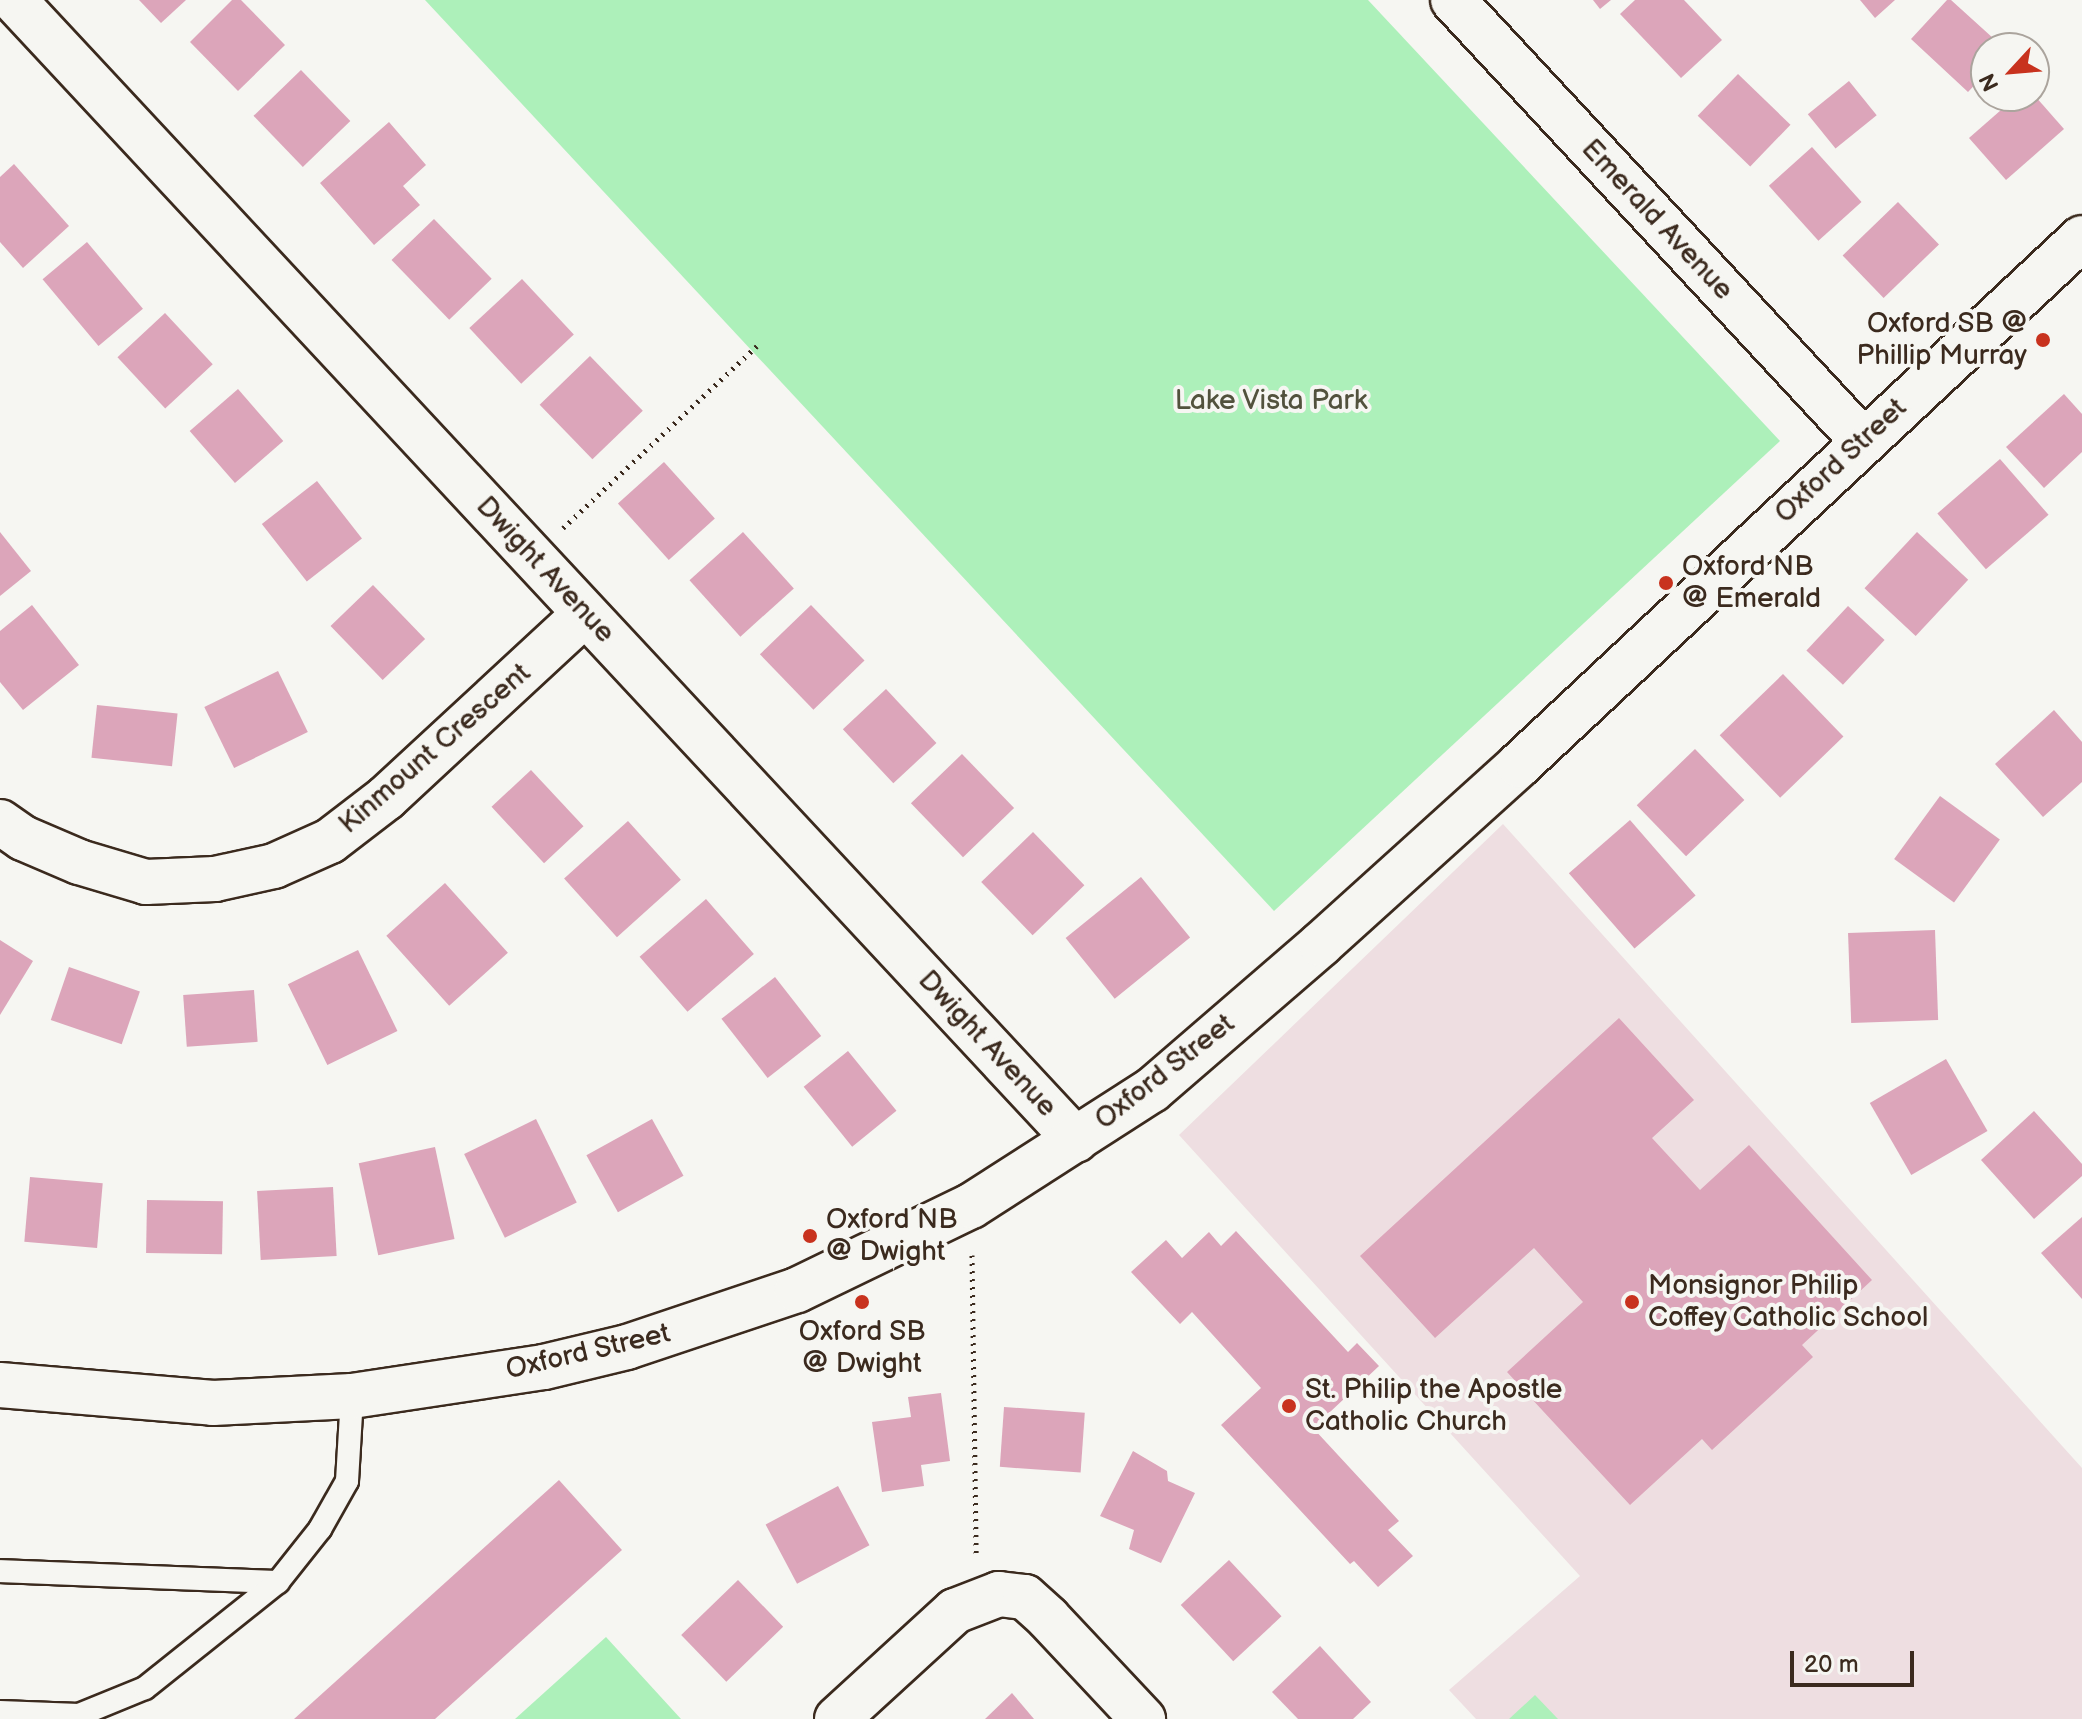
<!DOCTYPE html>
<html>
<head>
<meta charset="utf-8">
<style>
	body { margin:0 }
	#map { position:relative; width:2082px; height:1719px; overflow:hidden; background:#f6f6f2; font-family:"Balsamiq Sans",sans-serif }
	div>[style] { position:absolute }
	.built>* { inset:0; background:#eedee1 }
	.green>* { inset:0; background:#adf0ba }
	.building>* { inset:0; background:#dca5ba; transform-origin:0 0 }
	.path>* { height:5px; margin-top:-2.5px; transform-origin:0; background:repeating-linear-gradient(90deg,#3b2a1e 0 2px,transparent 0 8px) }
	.roads { filter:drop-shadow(2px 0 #3b2a1e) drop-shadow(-2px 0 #3b2a1e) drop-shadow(0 2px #3b2a1e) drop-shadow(0 -2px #3b2a1e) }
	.service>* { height:22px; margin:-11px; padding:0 11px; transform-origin:11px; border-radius:11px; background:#f6f6f2 }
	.minor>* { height:44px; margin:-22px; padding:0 22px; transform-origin:22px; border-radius:22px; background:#f6f6f2 }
	.tertiary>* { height:44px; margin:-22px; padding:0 22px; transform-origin:22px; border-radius:22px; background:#f6f6f2 }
	.dots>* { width:22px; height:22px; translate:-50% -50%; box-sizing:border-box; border:4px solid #f6f6f2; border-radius:50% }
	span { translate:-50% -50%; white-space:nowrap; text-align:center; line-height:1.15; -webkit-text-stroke:8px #f6f6f2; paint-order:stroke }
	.street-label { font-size:28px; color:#3b2a1e }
	.poi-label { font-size:28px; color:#3b2a1e }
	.right { translate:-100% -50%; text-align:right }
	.left { translate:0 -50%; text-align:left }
	.park-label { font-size:28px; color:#52523d }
	.north { position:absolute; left:1970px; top:32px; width:80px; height:80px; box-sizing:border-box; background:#f6f6f2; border:2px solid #aba49d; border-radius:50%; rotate:244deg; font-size:22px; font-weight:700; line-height:32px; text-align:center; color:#3b2a1e }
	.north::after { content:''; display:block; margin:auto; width:28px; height:36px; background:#c8321e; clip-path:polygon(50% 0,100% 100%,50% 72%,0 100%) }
	.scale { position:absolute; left:1790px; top:1651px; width:124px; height:36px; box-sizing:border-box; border:4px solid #3b2a1e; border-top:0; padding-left:10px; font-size:24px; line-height:28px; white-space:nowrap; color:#3b2a1e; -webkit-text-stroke:6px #f6f6f2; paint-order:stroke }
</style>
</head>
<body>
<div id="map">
	<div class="built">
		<div style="clip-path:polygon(1503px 824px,2082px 1468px,2082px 1719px,1476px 1719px,1449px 1690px,1580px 1576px,1179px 1135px)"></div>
	</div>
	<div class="green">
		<div style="clip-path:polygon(425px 0,1368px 0,1780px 441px,1274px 911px)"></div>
		<div style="clip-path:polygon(606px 1637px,681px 1719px,515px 1719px)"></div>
		<div style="clip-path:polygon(1535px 1695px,1558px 1719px,1509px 1719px)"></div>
	</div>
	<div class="building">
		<div style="clip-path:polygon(139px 0,186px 0,161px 23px)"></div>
		<div style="clip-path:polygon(232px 0,241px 0,285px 45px,238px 91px,190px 42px)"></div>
		<div style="clip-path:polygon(1593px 0,1611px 0,1600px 9px)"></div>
		<div style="clip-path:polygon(1635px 0,1684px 0,1722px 40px,1681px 78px,1620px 14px)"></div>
		<div style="clip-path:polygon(1860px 0,1895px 0,1875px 18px)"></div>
		<div style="clip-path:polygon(1947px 0,1951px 0,2004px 48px,1986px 48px,1986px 73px,1968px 92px,1911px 39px)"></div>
		<div style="left:301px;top:70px;width:71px;height:66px;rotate:46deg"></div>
		<div style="left:1738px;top:74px;width:73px;height:58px;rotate:44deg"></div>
		<div style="left:1849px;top:81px;width:44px;height:53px;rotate:51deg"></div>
		<div style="clip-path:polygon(2017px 96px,2035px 96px,2064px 129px,2006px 180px,1969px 138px)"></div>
		<div style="clip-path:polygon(389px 122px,426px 165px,403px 186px,420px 205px,374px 245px,320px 183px)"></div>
		<div style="left:1812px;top:147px;width:74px;height:58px;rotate:48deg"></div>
		<div style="clip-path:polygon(14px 164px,69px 226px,23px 268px,0 242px,0 177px)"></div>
		<div style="left:1898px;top:202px;width:59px;height:77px;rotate:46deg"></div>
		<div style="left:434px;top:219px;width:83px;height:59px;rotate:46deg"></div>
		<div style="left:87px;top:242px;width:87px;height:58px;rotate:50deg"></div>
		<div style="left:522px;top:279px;width:76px;height:72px;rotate:47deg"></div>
		<div style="left:165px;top:313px;width:70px;height:65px;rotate:47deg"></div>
		<div style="left:590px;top:356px;width:76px;height:70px;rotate:46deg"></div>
		<div style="left:238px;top:389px;width:69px;height:64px;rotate:49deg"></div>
		<div style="clip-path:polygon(2064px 394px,2082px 414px,2082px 452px,2044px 488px,2006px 447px)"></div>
		<div style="left:2000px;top:459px;width:74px;height:83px;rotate:49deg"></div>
		<div style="left:664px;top:462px;width:76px;height:62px;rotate:48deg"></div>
		<div style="left:317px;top:481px;width:73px;height:70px;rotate:52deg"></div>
		<div style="clip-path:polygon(0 532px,31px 571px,0 596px)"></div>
		<div style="left:743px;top:532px;width:76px;height:72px;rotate:48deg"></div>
		<div style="left:1917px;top:532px;width:70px;height:77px;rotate:43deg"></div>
		<div style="left:373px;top:585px;width:75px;height:59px;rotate:46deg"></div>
		<div style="clip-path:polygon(32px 605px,79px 665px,23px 710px,0 682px,0 631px)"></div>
		<div style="left:811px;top:605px;width:77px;height:71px;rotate:46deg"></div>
		<div style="left:1848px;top:606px;width:50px;height:61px;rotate:43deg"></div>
		<div style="left:278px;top:671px;width:68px;height:82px;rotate:64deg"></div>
		<div style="left:1783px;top:674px;width:87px;height:88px;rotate:46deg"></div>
		<div style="left:886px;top:689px;width:74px;height:59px;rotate:47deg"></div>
		<div style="left:97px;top:705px;width:81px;height:53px;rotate:6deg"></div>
		<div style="clip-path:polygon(2054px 710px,2082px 742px,2082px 782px,2043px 817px,1995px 764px)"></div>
		<div style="left:1695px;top:749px;width:71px;height:81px;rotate:46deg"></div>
		<div style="left:962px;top:754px;width:75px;height:71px;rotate:46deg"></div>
		<div style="left:531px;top:770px;width:77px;height:54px;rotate:47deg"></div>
		<div style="left:1940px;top:796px;width:74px;height:78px;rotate:36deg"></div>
		<div style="left:1630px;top:820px;width:100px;height:81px;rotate:49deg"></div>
		<div style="left:628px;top:821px;width:79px;height:86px;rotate:48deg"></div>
		<div style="left:1033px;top:832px;width:74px;height:72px;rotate:46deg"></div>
		<div style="left:1141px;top:877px;width:78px;height:97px;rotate:51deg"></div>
		<div style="left:445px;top:883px;width:94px;height:79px;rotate:48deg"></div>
		<div style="left:706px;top:899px;width:73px;height:88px;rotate:49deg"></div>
		<div style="left:1935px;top:930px;width:90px;height:87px;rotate:88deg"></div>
		<div style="clip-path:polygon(0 940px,33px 961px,0 1015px)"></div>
		<div style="left:358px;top:950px;width:90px;height:78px;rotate:64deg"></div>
		<div style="left:69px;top:967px;width:75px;height:56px;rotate:19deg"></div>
		<div style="left:775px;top:977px;width:75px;height:68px;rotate:52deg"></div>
		<div style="left:254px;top:990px;width:52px;height:71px;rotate:86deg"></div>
		<div style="clip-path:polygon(1619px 1018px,1694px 1100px,1652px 1138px,1700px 1190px,1749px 1145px,1872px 1280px,1802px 1345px,1813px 1357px,1712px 1450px,1702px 1439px,1630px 1505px,1507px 1372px,1583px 1302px,1534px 1248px,1435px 1338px,1360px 1256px)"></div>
		<div style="left:848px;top:1051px;width:77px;height:57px;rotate:51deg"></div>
		<div style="left:1946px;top:1059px;width:83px;height:88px;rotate:60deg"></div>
		<div style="clip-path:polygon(2034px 1111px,2082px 1164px,2082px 1176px,2034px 1219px,1981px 1160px)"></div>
		<div style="left:536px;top:1119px;width:93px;height:80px;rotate:64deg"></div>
		<div style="left:652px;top:1119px;width:65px;height:75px;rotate:61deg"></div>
		<div style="left:435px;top:1147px;width:94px;height:78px;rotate:78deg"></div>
		<div style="left:30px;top:1177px;width:73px;height:65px;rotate:5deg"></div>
		<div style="left:333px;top:1187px;width:69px;height:76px;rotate:87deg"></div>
		<div style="left:147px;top:1200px;width:76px;height:53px;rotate:1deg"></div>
		<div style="clip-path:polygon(2082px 1217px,2082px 1299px,2041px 1253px)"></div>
		<div style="clip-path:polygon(1236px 1231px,1348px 1352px,1357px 1343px,1379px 1366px,1313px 1428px,1399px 1521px,1388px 1530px,1413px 1556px,1378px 1587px,1354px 1561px,1350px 1564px,1221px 1425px,1261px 1388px,1192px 1312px,1180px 1324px,1131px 1272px,1166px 1240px,1182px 1258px,1209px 1232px,1221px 1246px)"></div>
		<div style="clip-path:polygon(941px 1393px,950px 1461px,921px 1465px,924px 1486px,882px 1492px,872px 1422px,911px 1417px,908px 1397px)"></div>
		<div style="left:1004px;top:1407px;width:81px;height:60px;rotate:4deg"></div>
		<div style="clip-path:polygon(1133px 1451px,1167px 1471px,1168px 1481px,1195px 1493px,1161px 1563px,1129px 1549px,1134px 1530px,1100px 1516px)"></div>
		<div style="clip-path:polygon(559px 1480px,622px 1550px,435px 1719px,294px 1719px)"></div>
		<div style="left:838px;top:1486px;width:67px;height:82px;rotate:62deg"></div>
		<div style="left:1229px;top:1560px;width:77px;height:66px;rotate:47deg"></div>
		<div style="left:738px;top:1580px;width:65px;height:79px;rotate:46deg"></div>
		<div style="clip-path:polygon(1320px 1646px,1371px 1702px,1353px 1719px,1298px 1719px,1272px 1692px)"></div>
		<div style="clip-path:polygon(1012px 1693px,1034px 1719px,985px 1719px)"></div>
	</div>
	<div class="path">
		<div style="left:563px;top:528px;width:266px;rotate:-43.2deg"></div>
		<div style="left:972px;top:1255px;width:302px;rotate:89.2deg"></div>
	</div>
	<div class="roads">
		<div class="service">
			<div style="left:0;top:1571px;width:278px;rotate:2.3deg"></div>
			<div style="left:0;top:1712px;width:79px;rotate:2.2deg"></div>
			<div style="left:79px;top:1715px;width:71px;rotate:-22.2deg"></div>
			<div style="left:145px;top:1688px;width:170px;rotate:-38.6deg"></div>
			<div style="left:278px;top:1582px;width:68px;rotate:-51.6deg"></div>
			<div style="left:320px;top:1529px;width:55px;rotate:-60.6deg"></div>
			<div style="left:347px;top:1481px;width:85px;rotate:-86.6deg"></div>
		</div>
		<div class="minor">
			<div style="left:14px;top:0;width:1558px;rotate:47.03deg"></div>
			<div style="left:1453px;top:0;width:601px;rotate:47.09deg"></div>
			<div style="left:0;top:822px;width:28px;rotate:35deg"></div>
			<div style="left:23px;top:838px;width:61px;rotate:23.2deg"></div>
			<div style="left:79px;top:862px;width:70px;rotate:16.6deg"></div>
			<div style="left:146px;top:882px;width:69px;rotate:-2.5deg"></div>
			<div style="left:215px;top:879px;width:60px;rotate:-12.4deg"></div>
			<div style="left:274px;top:866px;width:61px;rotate:-24.1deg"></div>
			<div style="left:330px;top:841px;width:71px;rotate:-37.5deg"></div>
			<div style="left:386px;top:798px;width:271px;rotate:-42.8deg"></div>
			<div style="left:837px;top:1719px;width:160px;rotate:-42.5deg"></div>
			<div style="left:955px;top:1611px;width:47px;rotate:-21.1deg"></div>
			<div style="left:999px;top:1594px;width:26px;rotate:7deg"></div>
			<div style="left:1025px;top:1597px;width:31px;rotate:42deg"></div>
			<div style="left:1048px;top:1618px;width:139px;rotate:46.8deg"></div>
		</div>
		<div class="tertiary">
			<div style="left:0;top:1385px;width:214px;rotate:4.8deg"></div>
			<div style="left:213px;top:1403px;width:139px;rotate:-2.9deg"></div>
			<div style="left:352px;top:1396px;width:194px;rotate:-8.6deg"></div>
			<div style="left:544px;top:1367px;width:85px;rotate:-13.5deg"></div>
			<div style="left:627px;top:1347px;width:179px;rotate:-18.5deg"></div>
			<div style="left:797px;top:1290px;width:193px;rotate:-25.8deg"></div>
			<div style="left:971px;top:1206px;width:215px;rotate:-32.7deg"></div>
			<div style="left:1152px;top:1090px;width:223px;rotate:-40.8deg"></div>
			<div style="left:1321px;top:944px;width:267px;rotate:-42.1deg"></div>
			<div style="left:1519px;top:765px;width:771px;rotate:-43.11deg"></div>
		</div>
	</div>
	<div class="dots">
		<div style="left:2043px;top:340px;background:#c8321e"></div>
		<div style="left:1666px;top:583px;background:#c8321e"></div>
		<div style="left:810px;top:1236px;background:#c8321e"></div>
		<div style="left:862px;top:1302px;background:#c8321e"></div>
		<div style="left:1632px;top:1302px;background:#c8321e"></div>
		<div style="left:1289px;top:1406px;background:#c8321e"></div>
	</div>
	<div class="street-label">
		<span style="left:1657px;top:220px;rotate:47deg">Emerald Avenue</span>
		<span style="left:1841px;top:461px;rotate:-43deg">Oxford Street</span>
		<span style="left:545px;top:570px;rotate:47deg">Dwight Avenue</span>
		<span style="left:435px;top:749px;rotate:-41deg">Kinmount Crescent</span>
		<span style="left:987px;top:1044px;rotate:47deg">Dwight Avenue</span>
		<span style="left:1165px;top:1072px;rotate:-38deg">Oxford Street</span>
		<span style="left:588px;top:1352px;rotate:-13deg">Oxford Street</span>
	</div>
	<div class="poi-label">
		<span class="right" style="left:2027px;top:340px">Oxford SB @<br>Phillip Murray</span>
		<span class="left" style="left:1682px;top:583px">Oxford NB<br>@ Emerald</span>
		<span class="left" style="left:826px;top:1236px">Oxford NB<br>@ Dwight</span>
		<span class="left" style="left:1648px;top:1302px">Monsignor Philip<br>Coffey Catholic School</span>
		<span style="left:862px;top:1348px">Oxford SB<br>@ Dwight</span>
		<span class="left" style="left:1305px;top:1406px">St. Philip the Apostle<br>Catholic Church</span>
	</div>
	<div class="park-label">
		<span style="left:1271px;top:401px">Lake Vista Park</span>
	</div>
	<div class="north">N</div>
	<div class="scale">20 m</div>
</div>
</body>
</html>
